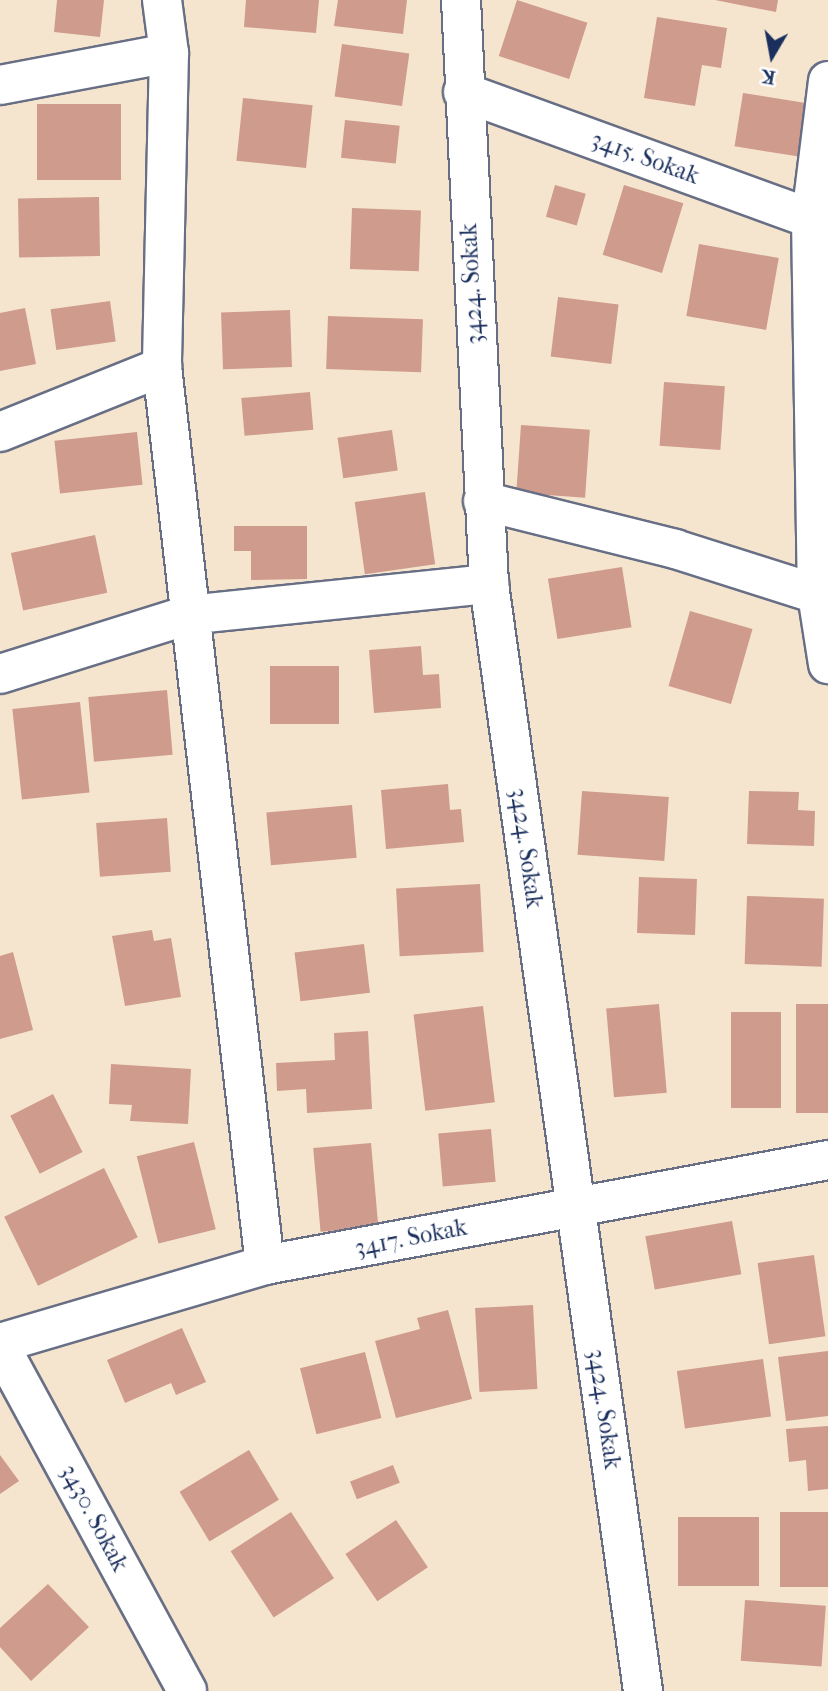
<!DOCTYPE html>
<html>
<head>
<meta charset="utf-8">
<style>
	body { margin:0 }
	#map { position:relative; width:828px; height:1691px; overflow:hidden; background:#f6e5ce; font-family:"IM FELL French Canon",serif }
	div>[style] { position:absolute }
	.building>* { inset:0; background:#ce9b8d; transform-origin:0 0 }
	.roads { filter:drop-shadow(2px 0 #686f85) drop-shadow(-2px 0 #686f85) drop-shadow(0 2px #686f85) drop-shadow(0 -2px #686f85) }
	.street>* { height:38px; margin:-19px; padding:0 19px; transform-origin:19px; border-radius:19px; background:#fff }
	span { translate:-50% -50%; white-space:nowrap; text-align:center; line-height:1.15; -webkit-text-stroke:5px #fff; paint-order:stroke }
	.street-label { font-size:24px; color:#1b2f5e }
	.north { position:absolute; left:737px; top:21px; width:70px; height:70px; -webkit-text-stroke:5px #fff; paint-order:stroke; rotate:190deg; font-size:19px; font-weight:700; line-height:28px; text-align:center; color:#1b2f5e }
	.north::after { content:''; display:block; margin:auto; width:24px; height:32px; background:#1b2f5e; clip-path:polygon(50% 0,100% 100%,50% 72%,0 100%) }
</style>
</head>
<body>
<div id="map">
	<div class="building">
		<div style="clip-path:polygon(57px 0,104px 0,100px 37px,54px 32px)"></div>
		<div style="clip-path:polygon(246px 0,319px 0,316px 33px,244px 27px)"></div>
		<div style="clip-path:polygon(338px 0,407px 0,403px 34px,334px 26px)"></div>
		<div style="left:517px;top:0;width:74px;height:59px;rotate:18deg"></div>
		<div style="clip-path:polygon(715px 0,778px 0,776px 12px)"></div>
		<div style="clip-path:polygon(657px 17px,727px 28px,721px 68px,702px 65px,695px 106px,644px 98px)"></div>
		<div style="left:342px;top:44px;width:68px;height:53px;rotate:8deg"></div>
		<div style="left:743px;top:93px;width:65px;height:54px;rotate:9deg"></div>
		<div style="left:243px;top:98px;width:70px;height:63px;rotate:6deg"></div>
		<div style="left:37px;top:104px;width:84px;height:76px"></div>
		<div style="left:345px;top:120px;width:55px;height:38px;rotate:6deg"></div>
		<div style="left:555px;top:185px;width:32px;height:33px;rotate:16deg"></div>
		<div style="left:624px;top:185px;width:62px;height:73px;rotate:17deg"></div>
		<div style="left:99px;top:197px;width:59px;height:81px;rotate:89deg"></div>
		<div style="left:352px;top:208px;width:69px;height:61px;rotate:2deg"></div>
		<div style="left:699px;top:244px;width:81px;height:73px;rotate:10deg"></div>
		<div style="left:558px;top:297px;width:61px;height:60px;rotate:7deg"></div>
		<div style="left:110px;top:301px;width:41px;height:60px;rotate:82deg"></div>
		<div style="clip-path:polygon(25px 308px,36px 364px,0 371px,0 313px)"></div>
		<div style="left:290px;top:310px;width:57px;height:69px;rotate:88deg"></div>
		<div style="left:328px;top:316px;width:95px;height:53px;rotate:2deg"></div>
		<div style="left:664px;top:382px;width:61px;height:64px;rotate:4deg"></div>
		<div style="left:310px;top:392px;width:38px;height:69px;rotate:85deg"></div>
		<div style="left:521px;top:425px;width:69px;height:68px;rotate:4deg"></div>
		<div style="left:392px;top:430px;width:41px;height:55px;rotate:82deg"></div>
		<div style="left:137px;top:432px;width:53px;height:83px;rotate:84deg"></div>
		<div style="left:425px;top:492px;width:73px;height:71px;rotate:82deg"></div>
		<div style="clip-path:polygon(234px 526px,307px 526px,307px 579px,251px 580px,251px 551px,234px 551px)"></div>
		<div style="left:95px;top:535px;width:59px;height:86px;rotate:78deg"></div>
		<div style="left:622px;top:567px;width:61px;height:75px;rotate:81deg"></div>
		<div style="left:690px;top:611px;width:65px;height:78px;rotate:16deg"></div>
		<div style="clip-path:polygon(421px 646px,423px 675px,439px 674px,441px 708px,374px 713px,369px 650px)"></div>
		<div style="left:270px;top:666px;width:69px;height:58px"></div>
		<div style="left:167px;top:690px;width:65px;height:79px;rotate:85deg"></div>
		<div style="left:80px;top:702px;width:91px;height:68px;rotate:84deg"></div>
		<div style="clip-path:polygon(448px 784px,450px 810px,461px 809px,464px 842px,386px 849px,381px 790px)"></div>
		<div style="left:582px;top:791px;width:87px;height:64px;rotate:4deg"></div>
		<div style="clip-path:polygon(749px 791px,799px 792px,798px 810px,815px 811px,814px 846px,747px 844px)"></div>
		<div style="left:352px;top:805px;width:53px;height:86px;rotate:85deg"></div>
		<div style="left:167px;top:818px;width:54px;height:71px;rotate:86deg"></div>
		<div style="left:639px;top:877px;width:58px;height:56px;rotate:2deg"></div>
		<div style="left:480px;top:884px;width:68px;height:84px;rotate:87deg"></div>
		<div style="left:747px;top:896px;width:77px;height:68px;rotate:2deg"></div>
		<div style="clip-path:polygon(152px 930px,154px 941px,171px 938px,181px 997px,125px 1006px,112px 936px)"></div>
		<div style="left:364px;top:944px;width:49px;height:70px;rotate:83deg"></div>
		<div style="clip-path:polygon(13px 952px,33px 1030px,0 1039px,0 956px)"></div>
		<div style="left:659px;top:1004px;width:89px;height:53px;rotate:85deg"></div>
		<div style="left:828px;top:1004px;width:109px;height:32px;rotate:90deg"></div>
		<div style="left:483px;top:1006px;width:97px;height:70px;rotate:83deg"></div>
		<div style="left:731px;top:1012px;width:50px;height:96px"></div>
		<div style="clip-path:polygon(368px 1031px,372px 1109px,307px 1113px,306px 1089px,277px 1091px,276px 1063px,335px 1060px,334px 1033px)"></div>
		<div style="clip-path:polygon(111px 1064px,191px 1069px,188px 1124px,130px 1121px,132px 1105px,109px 1104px)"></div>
		<div style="left:53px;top:1094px;width:65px;height:48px;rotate:63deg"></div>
		<div style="left:491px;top:1129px;width:53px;height:53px;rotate:85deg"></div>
		<div style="left:194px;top:1142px;width:90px;height:59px;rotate:76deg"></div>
		<div style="left:371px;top:1143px;width:84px;height:58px;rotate:85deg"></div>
		<div style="left:104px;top:1168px;width:77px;height:111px;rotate:64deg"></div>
		<div style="left:732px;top:1221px;width:54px;height:88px;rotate:80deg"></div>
		<div style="left:814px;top:1255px;width:82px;height:57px;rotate:82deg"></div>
		<div style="left:533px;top:1305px;width:84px;height:58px;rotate:87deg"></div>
		<div style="clip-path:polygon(448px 1310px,472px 1399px,396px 1418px,375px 1341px,420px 1329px,417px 1318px)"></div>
		<div style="clip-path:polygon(182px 1328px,206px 1382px,176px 1395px,171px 1383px,125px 1403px,107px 1360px)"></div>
		<div style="clip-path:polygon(828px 1351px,828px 1416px,786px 1421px,778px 1357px)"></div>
		<div style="left:365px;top:1352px;width:68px;height:67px;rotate:76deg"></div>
		<div style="left:763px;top:1359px;width:58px;height:87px;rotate:82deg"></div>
		<div style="clip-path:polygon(828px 1426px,828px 1489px,808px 1491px,806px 1460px,789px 1462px,786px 1429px)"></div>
		<div style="left:249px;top:1450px;width:58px;height:81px;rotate:59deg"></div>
		<div style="clip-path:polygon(0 1455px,19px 1481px,0 1494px)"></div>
		<div style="left:393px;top:1465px;width:19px;height:46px;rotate:69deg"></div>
		<div style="left:291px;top:1512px;width:79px;height:72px;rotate:57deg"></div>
		<div style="left:828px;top:1512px;width:75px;height:48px;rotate:90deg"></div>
		<div style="left:678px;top:1517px;width:81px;height:69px"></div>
		<div style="left:396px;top:1520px;width:57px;height:61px;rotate:56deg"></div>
		<div style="clip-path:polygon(48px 1584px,89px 1627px,31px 1681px,0 1647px,0 1628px)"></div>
		<div style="left:745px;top:1600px;width:81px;height:61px;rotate:4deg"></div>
	</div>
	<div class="roads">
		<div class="street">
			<div style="left:162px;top:0;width:53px;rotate:82.5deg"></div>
			<div style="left:169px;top:53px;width:314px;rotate:91.3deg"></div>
			<div style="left:162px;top:367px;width:904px;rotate:83.46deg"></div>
			<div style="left:461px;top:0;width:585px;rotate:87.26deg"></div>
			<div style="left:489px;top:584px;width:1118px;rotate:82.08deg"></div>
			<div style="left:828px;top:81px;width:138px;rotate:97.1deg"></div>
			<div style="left:811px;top:218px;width:376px;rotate:89.1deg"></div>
			<div style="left:817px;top:594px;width:71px;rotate:81.1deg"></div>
			<div style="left:0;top:85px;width:172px;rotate:-10.7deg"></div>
			<div style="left:463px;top:92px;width:388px;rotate:20deg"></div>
			<div style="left:0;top:432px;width:175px;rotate:-21.9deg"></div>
			<div style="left:483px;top:501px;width:198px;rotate:14deg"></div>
			<div style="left:675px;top:549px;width:149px;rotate:17.6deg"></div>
			<div style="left:0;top:674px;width:197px;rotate:-17.4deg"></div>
			<div style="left:188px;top:615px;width:303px;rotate:-5.9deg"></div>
			<div style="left:0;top:1343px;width:276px;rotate:-16.4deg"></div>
			<div style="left:265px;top:1265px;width:573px;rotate:-10.56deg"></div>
			<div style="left:0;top:1346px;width:392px;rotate:61.5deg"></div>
		</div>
	</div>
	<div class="street-label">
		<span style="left:645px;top:158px;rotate:20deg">3415. Sokak</span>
		<span style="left:472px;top:284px;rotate:-93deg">3424. Sokak</span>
		<span style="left:526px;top:848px;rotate:82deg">3424. Sokak</span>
		<span style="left:411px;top:1238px;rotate:-11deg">3417. Sokak</span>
		<span style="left:604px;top:1409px;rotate:82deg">3424. Sokak</span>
		<span style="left:94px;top:1518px;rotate:62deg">3430. Sokak</span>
	</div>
	<div class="north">K</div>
</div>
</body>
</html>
